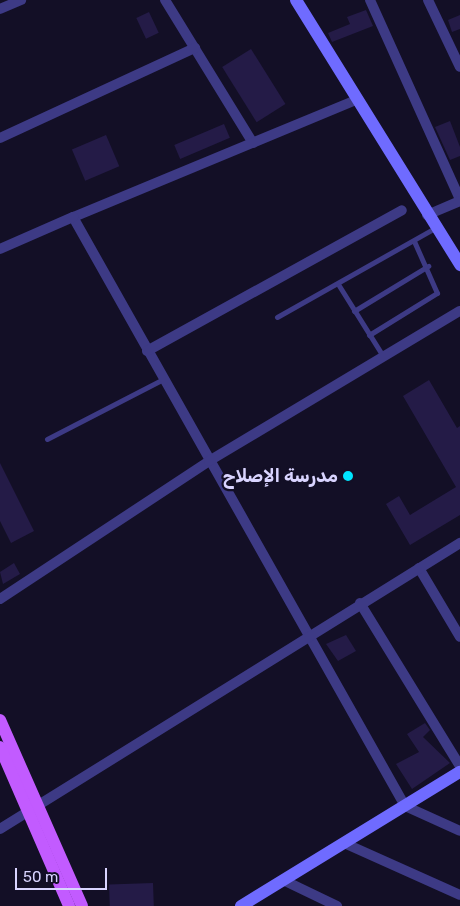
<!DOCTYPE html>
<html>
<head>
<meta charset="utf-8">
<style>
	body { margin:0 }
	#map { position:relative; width:460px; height:906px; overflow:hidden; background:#130f26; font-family:Rubik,Cairo,sans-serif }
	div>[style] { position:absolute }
	.building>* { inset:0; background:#241b47; transform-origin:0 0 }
	.lane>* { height:5px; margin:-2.5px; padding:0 2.5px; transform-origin:2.5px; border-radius:2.5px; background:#3d3a85 }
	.street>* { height:10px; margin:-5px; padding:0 5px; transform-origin:5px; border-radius:5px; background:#3d3a85 }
	.secondary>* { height:12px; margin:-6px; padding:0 6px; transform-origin:6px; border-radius:6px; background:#6f6bff }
	.primary>* { height:12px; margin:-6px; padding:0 6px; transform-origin:6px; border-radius:6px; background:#c25bff }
	.dots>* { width:14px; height:14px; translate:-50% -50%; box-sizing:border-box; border:2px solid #130f26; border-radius:50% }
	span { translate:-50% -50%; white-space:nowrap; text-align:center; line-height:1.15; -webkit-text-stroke:4.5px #130f26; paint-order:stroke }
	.poi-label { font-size:18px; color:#d9d4ff; font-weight:700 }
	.right { translate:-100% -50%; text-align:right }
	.scale { position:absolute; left:15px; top:868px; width:92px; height:22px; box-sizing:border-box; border:2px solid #d9d4ff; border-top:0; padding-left:6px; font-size:15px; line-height:18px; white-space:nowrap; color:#d9d4ff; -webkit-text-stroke:4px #130f26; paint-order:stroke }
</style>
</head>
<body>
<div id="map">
	<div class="building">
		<div style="clip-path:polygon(366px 10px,373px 26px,332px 42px,328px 33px,350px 24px,347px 17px)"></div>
		<div style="left:149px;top:12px;width:23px;height:14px;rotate:65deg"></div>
		<div style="clip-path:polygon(460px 15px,460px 29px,452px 32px,448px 20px)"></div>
		<div style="left:251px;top:49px;width:65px;height:34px;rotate:58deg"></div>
		<div style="clip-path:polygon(450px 121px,460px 147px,460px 156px,450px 160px,435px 127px)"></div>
		<div style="left:224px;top:124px;width:15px;height:54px;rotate:67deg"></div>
		<div style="left:106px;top:135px;width:34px;height:37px;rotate:67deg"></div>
		<div style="clip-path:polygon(429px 380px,457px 428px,460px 426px,460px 515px,410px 545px,386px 504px,399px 496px,410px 515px,456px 487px,403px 396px)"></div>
		<div style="clip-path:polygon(0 463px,34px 531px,11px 543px,0 521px)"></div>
		<div style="clip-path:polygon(14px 563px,20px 574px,3px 584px,0 572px)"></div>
		<div style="clip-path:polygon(346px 635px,356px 651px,338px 661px,326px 644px)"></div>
		<div style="clip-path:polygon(425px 723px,430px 730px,423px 737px,450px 763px,412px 789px,396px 764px,419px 752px,407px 734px)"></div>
		<div style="left:153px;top:883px;width:23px;height:44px;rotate:88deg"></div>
	</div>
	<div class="lane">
		<div style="left:338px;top:284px;width:85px;rotate:58deg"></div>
		<div style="left:354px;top:311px;width:87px;rotate:-31.3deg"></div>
		<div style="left:277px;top:317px;width:181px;rotate:-29.4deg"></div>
		<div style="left:369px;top:335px;width:80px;rotate:-31.7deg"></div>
		<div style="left:437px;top:293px;width:57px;rotate:-113.9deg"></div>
		<div style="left:47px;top:439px;width:131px;rotate:-27.3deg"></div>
	</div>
	<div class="street">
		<div style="left:165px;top:0;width:168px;rotate:58.4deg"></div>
		<div style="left:370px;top:0;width:218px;rotate:65.7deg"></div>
		<div style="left:428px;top:0;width:74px;rotate:64.5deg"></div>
		<div style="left:0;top:9px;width:23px;rotate:-23deg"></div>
		<div style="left:356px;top:100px;width:306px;rotate:157.5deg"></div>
		<div style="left:73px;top:217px;width:676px;rotate:60.59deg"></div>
		<div style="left:405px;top:806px;width:60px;rotate:24.4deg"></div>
		<div style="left:0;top:138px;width:215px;rotate:-24.8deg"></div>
		<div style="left:427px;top:215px;width:36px;rotate:-23deg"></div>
		<div style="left:0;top:249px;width:80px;rotate:-23.7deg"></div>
		<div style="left:147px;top:351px;width:291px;rotate:-28.9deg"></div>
		<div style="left:419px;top:568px;width:80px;rotate:59.3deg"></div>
		<div style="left:0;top:599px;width:250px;rotate:-33.4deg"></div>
		<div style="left:209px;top:461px;width:292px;rotate:-30.9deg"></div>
		<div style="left:360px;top:603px;width:191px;rotate:58.5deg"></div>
		<div style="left:0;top:829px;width:542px;rotate:-31.87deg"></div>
		<div style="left:344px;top:843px;width:127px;rotate:24.1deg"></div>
		<div style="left:283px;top:880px;width:60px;rotate:25.7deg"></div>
	</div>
	<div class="secondary">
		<div style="left:296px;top:0;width:312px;rotate:58.2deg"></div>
		<div style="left:241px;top:906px;width:257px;rotate:-31.5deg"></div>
	</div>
	<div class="primary">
		<div style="left:0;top:720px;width:203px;rotate:66.2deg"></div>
		<div style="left:0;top:747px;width:173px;rotate:66.5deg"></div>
	</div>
	<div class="dots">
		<div style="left:348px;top:476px;background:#00e5ff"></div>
	</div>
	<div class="poi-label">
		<span class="right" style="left:338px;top:476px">مدرسة الإصلاح</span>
	</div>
	<div class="scale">50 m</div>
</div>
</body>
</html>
